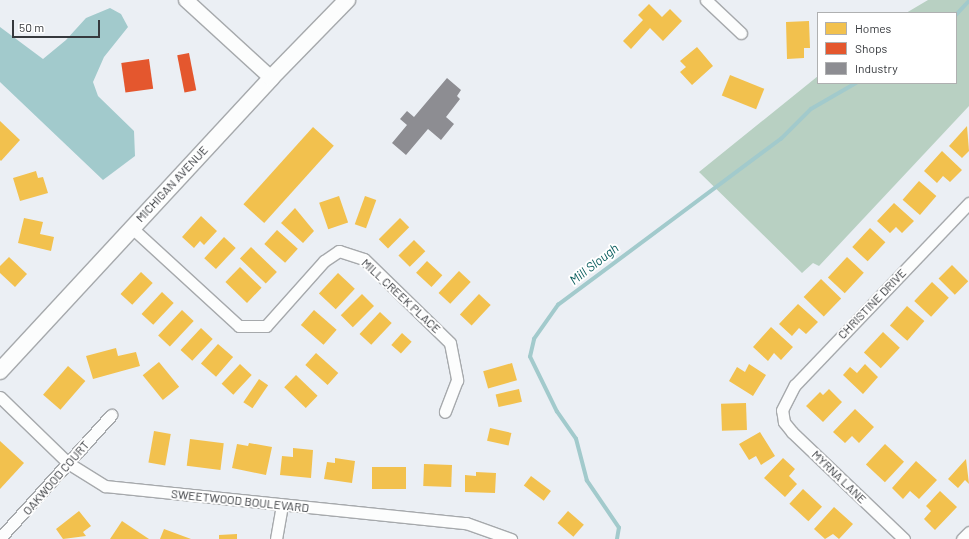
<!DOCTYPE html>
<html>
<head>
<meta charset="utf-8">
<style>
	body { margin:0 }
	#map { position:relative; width:969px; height:539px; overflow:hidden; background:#ebeff4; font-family:Barlow,sans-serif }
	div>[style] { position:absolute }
	.forest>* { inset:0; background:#b8d0c2 }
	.water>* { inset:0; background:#a2cacc }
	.homes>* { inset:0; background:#f2c14e; transform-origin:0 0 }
	.shops>* { inset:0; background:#e4572e; transform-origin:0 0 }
	.industry>* { inset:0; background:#8d8d92 }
	.stream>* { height:3.5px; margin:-1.75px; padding:0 1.75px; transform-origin:1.75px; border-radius:1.75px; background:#a2cacc }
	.roads { filter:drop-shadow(1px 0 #a6a9ac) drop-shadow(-1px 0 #a6a9ac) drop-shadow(0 1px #a6a9ac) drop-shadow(0 -1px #a6a9ac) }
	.minor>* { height:11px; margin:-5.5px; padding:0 5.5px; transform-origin:5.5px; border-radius:5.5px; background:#fcfdfd }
	.tertiary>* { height:14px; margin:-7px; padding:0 7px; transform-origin:7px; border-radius:7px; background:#fcfdfd }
	.secondary>* { height:16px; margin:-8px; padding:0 8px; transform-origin:8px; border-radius:8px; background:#fcfdfd }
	span { translate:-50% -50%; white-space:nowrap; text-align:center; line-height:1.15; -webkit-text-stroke:4px #fff; paint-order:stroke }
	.street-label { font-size:12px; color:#36393d }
	.water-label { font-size:13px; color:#095c5d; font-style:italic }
	.legend { position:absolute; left:817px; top:12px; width:140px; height:72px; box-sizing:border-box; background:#fff; border:1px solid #afb0b1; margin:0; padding:5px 7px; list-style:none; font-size:12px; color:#36393d }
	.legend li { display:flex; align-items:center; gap:8px; height:20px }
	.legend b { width:20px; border:1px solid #afb0b1 }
	.scale { position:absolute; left:12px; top:20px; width:88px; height:18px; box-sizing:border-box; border:2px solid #36393d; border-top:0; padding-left:5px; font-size:12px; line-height:14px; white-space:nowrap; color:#36393d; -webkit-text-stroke:3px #fff; paint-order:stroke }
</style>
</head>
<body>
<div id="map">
	<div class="forest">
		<div style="clip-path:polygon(928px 0,969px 0,969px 106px,819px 266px,813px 263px,802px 273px,699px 172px,818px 76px,818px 83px,956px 83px,956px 13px,906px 13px)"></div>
	</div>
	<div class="water">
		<div style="clip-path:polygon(110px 8px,121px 14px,128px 27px,104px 57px,93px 82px,98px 96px,134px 131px,135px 156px,103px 180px,0 82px,0 27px,43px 59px,66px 40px,86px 18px)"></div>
	</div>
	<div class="homes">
		<div style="clip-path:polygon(649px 4px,662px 17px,670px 9px,682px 21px,663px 41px,650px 28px,631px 49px,623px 41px,643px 20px,638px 15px)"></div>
		<div style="clip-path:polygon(809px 21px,810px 48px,804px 48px,804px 58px,787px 59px,786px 22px)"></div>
		<div style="clip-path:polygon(697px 47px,713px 66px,692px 85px,680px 72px,686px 67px,680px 61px)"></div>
		<div style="left:730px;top:75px;width:37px;height:22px;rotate:22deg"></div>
		<div style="clip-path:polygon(0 121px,20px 140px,1px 161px,0 160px)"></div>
		<div style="clip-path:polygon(967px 126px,969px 151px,962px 158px,949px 146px)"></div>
		<div style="left:313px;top:127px;width:28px;height:104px;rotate:42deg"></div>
		<div style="clip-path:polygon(942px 151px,962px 170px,950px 182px,943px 176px,937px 183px,924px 171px)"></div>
		<div style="clip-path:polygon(36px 171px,38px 178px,43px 177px,48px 193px,20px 201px,13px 178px)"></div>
		<div style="left:919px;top:181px;width:23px;height:25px;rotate:41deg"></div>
		<div style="left:339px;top:196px;width:28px;height:21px;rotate:71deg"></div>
		<div style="left:365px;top:196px;width:12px;height:30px;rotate:20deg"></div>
		<div style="clip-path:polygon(894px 203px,914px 221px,902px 233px,896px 227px,890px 233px,877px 221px)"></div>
		<div style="clip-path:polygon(295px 208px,314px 231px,303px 243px,281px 223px)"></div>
		<div style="clip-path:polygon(201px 216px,217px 231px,204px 245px,200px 241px,194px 248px,182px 237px)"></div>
		<div style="clip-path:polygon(24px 218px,43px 222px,40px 234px,54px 237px,51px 251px,18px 243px)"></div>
		<div style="left:400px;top:218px;width:13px;height:30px;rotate:45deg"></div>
		<div style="left:870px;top:228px;width:21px;height:26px;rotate:43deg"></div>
		<div style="left:277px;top:230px;width:28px;height:19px;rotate:42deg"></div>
		<div style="left:224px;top:237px;width:16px;height:29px;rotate:43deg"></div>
		<div style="left:414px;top:240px;width:16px;height:22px;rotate:45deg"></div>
		<div style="left:251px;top:247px;width:36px;height:16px;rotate:44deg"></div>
		<div style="clip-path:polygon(9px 257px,27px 274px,15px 287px,0 273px,0 266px)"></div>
		<div style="left:847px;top:257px;width:23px;height:28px;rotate:43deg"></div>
		<div style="left:427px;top:261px;width:21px;height:16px;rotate:43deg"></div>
		<div style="left:952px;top:265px;width:23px;height:19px;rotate:45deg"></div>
		<div style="left:240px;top:267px;width:30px;height:21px;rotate:44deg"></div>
		<div style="left:459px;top:271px;width:16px;height:30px;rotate:43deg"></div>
		<div style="left:141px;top:272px;width:16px;height:30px;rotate:43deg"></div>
		<div style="left:338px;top:273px;width:23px;height:28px;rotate:43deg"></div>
		<div style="left:821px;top:279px;width:28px;height:25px;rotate:44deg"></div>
		<div style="left:932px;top:282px;width:23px;height:26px;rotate:43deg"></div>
		<div style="left:162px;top:292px;width:16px;height:30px;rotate:43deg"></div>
		<div style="left:362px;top:294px;width:17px;height:30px;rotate:45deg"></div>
		<div style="left:479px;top:294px;width:16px;height:28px;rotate:43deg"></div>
		<div style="clip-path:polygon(798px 304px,818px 322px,806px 334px,799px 328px,792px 336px,779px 324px)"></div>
		<div style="left:907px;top:306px;width:23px;height:26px;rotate:41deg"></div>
		<div style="left:182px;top:310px;width:16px;height:35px;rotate:43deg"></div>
		<div style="left:314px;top:310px;width:30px;height:20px;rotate:41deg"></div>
		<div style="left:380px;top:312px;width:16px;height:30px;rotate:43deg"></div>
		<div style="clip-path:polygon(771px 327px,793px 347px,781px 360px,774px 353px,768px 361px,753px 347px)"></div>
		<div style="left:201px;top:328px;width:16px;height:30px;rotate:43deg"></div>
		<div style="left:883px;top:332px;width:23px;height:28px;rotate:43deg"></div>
		<div style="left:402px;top:333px;width:13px;height:16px;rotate:42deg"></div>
		<div style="left:218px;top:344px;width:20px;height:26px;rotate:41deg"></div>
		<div style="clip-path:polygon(116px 348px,118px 356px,136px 352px,140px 366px,93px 379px,86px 356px)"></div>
		<div style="left:316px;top:353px;width:30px;height:16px;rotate:42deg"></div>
		<div style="left:159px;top:362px;width:32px;height:21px;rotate:51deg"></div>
		<div style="left:512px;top:363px;width:18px;height:30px;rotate:74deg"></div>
		<div style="left:240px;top:364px;width:16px;height:27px;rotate:43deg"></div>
		<div style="clip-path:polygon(749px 364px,766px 375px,753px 396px,729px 381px,737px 367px,745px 372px)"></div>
		<div style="clip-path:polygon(865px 364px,878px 377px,863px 394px,843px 375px,850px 367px,857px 373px)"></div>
		<div style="left:68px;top:366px;width:23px;height:38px;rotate:41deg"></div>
		<div style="left:296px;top:375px;width:30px;height:17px;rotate:44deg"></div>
		<div style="left:259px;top:379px;width:11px;height:28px;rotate:34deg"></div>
		<div style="left:519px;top:389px;width:13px;height:24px;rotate:77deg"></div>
		<div style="clip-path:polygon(829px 389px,842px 402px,823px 422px,806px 406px,820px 392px,823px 395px)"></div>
		<div style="left:746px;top:403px;width:27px;height:25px;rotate:88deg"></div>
		<div style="clip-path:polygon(855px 409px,874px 427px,859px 443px,852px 436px,845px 443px,833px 432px)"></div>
		<div style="left:490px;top:428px;width:22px;height:13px;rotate:13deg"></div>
		<div style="left:154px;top:431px;width:17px;height:32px;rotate:10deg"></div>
		<div style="clip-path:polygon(760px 432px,775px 456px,761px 465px,756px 456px,749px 460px,739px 444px)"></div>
		<div style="left:190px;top:439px;width:34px;height:27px;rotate:7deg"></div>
		<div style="clip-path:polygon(0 441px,24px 463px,0 489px)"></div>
		<div style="clip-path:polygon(249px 443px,272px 447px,266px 475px,232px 468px,237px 444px,248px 446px)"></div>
		<div style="left:885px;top:444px;width:26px;height:28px;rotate:43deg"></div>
		<div style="clip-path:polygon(293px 448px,313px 450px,311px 478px,280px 475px,282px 456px,293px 457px)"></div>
		<div style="clip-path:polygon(335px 458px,355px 461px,352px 483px,324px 479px,327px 462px,335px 463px)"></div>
		<div style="clip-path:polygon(783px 458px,795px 469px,789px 476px,797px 484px,785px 497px,764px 478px)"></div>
		<div style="clip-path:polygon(966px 459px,969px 484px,965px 480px,958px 488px,948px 479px)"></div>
		<div style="clip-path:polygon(916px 461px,937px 480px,919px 499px,910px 491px,903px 499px,892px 488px)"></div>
		<div style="left:424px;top:464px;width:28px;height:22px;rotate:2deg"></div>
		<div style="left:372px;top:467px;width:34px;height:22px"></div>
		<div style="clip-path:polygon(476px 472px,496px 473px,495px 493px,465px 492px,465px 475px,476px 476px)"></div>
		<div style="left:531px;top:476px;width:25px;height:12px;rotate:37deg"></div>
		<div style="left:803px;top:489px;width:26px;height:20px;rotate:43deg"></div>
		<div style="clip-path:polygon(940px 491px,957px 507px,935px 530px,924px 519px,931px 511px,926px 506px)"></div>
		<div style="clip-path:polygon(834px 507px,853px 524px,839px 539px,833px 534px,825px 539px,814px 529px)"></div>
		<div style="clip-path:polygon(79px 511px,91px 526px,83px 532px,86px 536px,63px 539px,56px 529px)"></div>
		<div style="left:568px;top:511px;width:21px;height:16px;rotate:41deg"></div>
		<div style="clip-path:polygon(122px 521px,149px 539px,110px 539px)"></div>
		<div style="clip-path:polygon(164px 529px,191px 539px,160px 539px)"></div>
		<div style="clip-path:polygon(237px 534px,237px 539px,219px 539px,219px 535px)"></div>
	</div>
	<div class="shops">
		<div style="left:189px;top:53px;width:38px;height:12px;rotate:79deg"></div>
		<div style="left:149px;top:59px;width:30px;height:28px;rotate:82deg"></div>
	</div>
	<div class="industry">
		<div style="clip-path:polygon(447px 78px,461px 90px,457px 96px,460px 99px,446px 117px,454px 124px,441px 140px,428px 129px,406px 155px,392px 143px,407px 125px,400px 119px,407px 111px,414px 117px)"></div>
	</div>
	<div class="stream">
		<div style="left:956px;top:15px;width:19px;rotate:-47deg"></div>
		<div style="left:617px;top:539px;width:11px;rotate:-80deg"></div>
		<div style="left:619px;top:528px;width:57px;rotate:-124.2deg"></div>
		<div style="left:587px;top:481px;width:43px;rotate:-104.7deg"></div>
		<div style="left:576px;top:439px;width:33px;rotate:-125deg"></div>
		<div style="left:557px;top:412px;width:61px;rotate:-116.1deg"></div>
		<div style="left:530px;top:357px;width:18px;rotate:-77deg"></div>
		<div style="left:534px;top:339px;width:42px;rotate:-54.8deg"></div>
		<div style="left:558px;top:305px;width:278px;rotate:-36.7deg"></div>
		<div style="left:781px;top:139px;width:42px;rotate:-45deg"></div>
		<div style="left:811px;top:109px;width:52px;rotate:-30deg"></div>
	</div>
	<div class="roads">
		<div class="minor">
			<div style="left:706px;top:0;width:48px;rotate:43.3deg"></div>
			<div style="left:132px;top:228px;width:145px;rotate:42.5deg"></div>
			<div style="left:239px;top:326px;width:27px"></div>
			<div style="left:266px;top:326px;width:87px;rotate:-48.3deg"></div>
			<div style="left:324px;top:261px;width:18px;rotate:-34deg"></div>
			<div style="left:339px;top:251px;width:26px;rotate:18deg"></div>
			<div style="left:364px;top:259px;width:120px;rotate:44.3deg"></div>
			<div style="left:450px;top:343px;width:38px;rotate:79deg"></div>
			<div style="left:457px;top:380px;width:34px;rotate:111deg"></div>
			<div style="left:0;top:397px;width:95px;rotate:44.1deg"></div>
			<div style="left:68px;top:463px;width:44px;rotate:31.9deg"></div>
			<div style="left:105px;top:486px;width:363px;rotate:5.9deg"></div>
			<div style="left:466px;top:523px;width:48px;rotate:19.6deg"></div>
			<div style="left:0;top:538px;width:166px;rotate:-47.9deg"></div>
			<div style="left:276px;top:539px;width:34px;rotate:-80deg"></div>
			<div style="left:904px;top:539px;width:155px;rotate:-136.3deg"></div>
			<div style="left:792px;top:432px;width:13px;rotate:-129deg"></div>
			<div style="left:784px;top:422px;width:12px;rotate:-99deg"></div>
			<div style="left:782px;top:410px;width:28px;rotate:-63deg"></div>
			<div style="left:795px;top:385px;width:252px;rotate:-46.3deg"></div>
			<div style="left:962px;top:539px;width:10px;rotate:-45deg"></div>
		</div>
		<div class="tertiary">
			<div style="left:186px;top:0;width:115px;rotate:42.5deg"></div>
		</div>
		<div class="secondary">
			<div style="left:0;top:371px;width:399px;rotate:-47.2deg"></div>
			<div style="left:271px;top:78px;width:109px;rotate:-45.7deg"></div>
		</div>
	</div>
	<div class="street-label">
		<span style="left:172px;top:184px;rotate:-47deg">MICHIGAN AVENUE</span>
		<span style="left:401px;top:296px;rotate:43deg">MILL CREEK PLACE</span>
		<span style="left:872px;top:304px;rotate:-46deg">CHRISTINE DRIVE</span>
		<span style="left:839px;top:477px;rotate:44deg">MYRNA LANE</span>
		<span style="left:56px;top:478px;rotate:-49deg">OAKWOOD COURT</span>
		<span style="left:240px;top:501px;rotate:6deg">SWEETWOOD BOULEVARD</span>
	</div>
	<div class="water-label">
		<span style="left:594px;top:264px;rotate:-38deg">Mill Slough</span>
	</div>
	<ul class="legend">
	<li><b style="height:11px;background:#f2c14e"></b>Homes</li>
	<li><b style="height:11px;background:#e4572e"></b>Shops</li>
	<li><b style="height:11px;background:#8d8d92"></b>Industry</li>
	</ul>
	<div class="scale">50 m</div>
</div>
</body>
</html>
